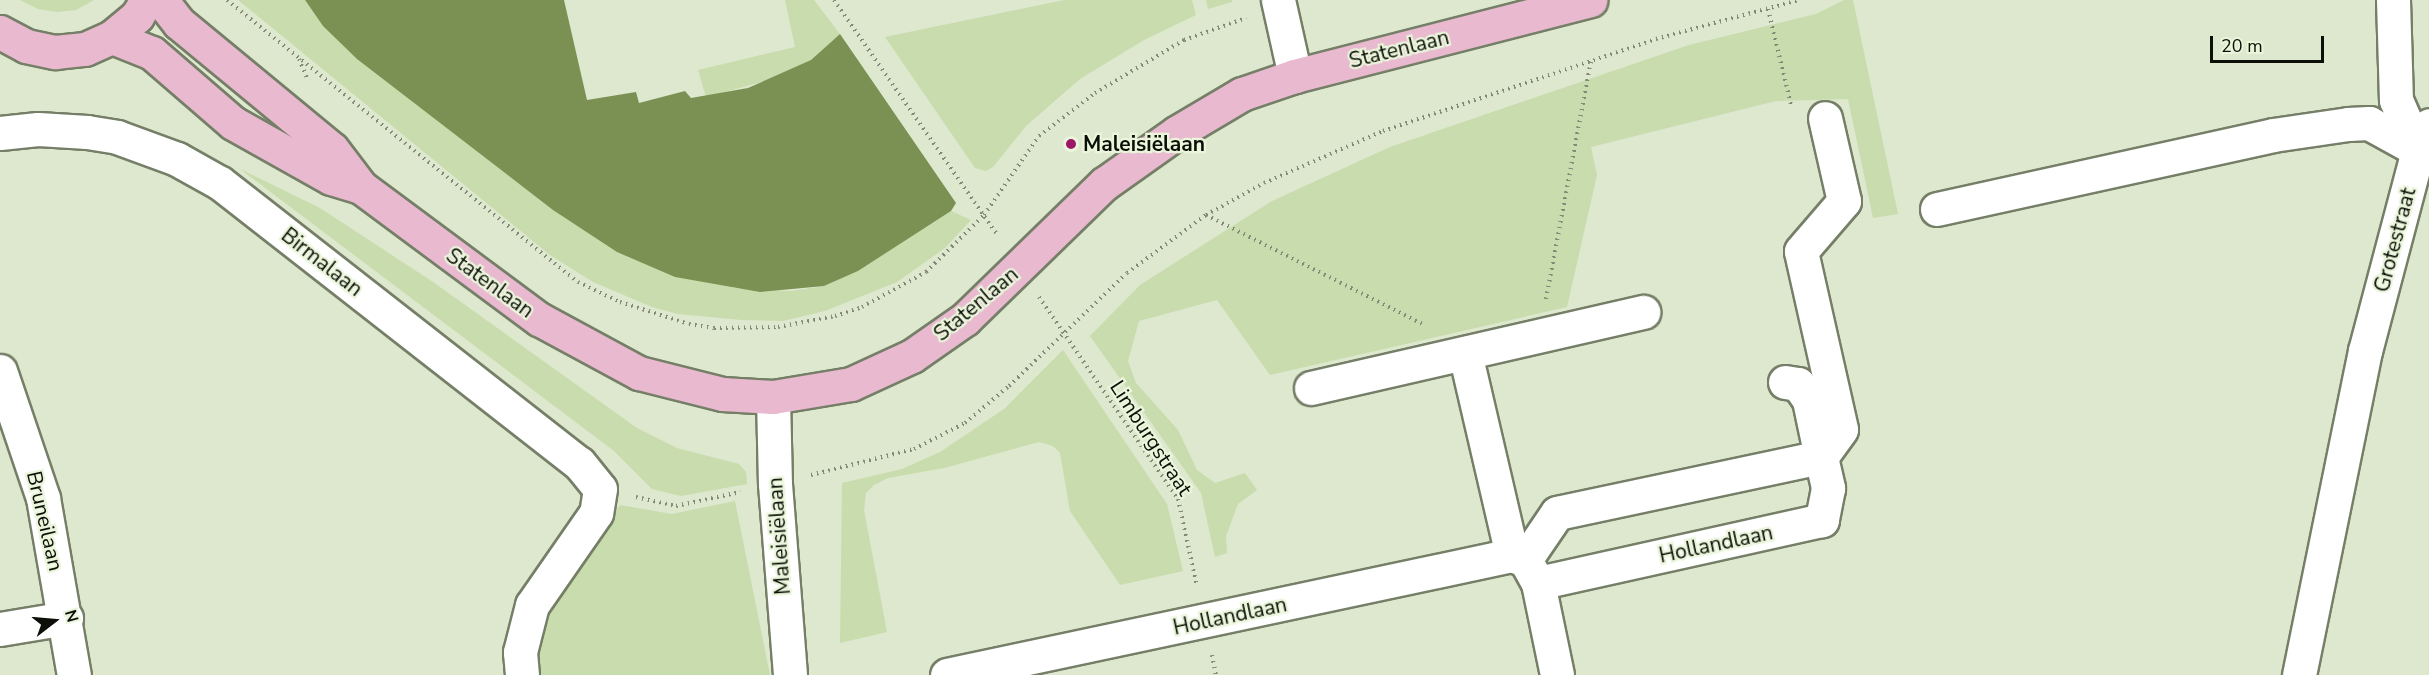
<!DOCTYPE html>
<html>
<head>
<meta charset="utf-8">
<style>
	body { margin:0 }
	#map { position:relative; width:2429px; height:675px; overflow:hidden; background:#dde8ce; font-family:"Nunito Sans",sans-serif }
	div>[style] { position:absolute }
	.green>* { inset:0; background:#c9dcad }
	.water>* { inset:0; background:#7a9153 }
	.path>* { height:4px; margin-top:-2px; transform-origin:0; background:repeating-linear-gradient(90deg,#818977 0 1.5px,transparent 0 6px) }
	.roads { filter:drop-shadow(2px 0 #757f67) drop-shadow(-2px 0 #757f67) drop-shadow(0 2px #757f67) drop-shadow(0 -2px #757f67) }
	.minor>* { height:33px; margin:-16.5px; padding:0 16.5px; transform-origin:16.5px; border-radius:16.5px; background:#fff }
	.major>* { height:33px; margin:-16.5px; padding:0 16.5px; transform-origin:16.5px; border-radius:16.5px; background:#e8b9cf }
	.dots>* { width:16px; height:16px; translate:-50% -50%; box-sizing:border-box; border:3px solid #eaf5db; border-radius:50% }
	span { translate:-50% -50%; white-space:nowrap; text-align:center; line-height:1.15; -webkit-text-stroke:4.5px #eaf5db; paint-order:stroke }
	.street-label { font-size:21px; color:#0c0f07 }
	.poi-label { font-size:21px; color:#0c0f07; font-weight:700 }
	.left { translate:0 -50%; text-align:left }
	.north { position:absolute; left:24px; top:591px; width:60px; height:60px; -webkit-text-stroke:4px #eaf5db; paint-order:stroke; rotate:74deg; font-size:16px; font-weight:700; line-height:24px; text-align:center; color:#0c0f07 }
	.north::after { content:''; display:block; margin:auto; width:21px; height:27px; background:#0c0f07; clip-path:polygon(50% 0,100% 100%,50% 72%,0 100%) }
	.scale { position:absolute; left:2210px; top:36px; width:114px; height:27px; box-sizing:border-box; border:3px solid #0c0f07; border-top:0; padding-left:8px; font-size:18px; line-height:21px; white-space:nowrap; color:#0c0f07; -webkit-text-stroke:4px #eaf5db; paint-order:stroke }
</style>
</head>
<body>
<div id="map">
	<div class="green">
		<div style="clip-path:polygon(20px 0,94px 0,76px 10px,57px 12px,38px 9px)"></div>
		<div style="clip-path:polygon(238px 0,305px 0,323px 26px,734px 288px,791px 291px,824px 286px,858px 271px,951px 211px,971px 220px,945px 248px,897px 282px,825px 311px,783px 321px,741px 320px,678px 314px,652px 307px,593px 282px,550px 255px)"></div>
		<div style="clip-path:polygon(785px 0,814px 0,840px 34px,811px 60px,772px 79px,706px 97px,698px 70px,795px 47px)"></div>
		<div style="clip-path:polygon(1064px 0,1192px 0,1196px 15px,1144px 40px,1080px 79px,1026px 126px,993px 167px,986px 171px,975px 168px,885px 37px)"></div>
		<div style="clip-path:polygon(1206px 0,1232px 0,1232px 2px,1208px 9px)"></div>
		<div style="clip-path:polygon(1844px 0,1853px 0,1898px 214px,1873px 218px,1848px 99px,1776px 101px,1591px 147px,1597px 175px,1567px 307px,1270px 375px,1217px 300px,1139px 321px,1128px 361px,1136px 383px,1178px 430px,1197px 470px,1215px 483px,1245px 473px,1257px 490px,1238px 504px,1226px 536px,1227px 553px,1215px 557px,1201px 493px,1090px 336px,1140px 285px,1272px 201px,1390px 147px,1689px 45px,1816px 14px)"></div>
		<div style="clip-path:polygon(240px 169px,320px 208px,433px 282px,637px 428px,677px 448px,739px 464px,746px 472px,747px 484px,681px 496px,652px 489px,614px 451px)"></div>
		<div style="clip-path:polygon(1063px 350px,1167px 504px,1183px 571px,1120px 585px,1070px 511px,1060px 453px,1053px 446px,1039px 442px,944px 468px,888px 478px,874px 485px,866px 493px,864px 510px,887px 632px,840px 643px,842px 483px,902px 469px,940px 452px,1004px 409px)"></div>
		<div style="clip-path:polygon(735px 501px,770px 675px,535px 675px,540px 627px,561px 582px,620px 505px,672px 514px)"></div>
	</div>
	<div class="water">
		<div style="clip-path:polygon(305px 0,564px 0,587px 100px,636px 92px,639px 103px,685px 91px,691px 98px,748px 88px,811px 60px,840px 34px,956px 203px,951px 211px,858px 271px,824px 286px,760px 292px,675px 277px,617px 252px,553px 210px,357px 59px,323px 26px)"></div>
	</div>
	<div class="path">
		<div style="left:227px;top:0;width:450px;rotate:38.8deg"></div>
		<div style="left:578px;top:282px;width:47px;rotate:25.5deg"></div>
		<div style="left:620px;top:302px;width:72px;rotate:17.7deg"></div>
		<div style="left:689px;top:324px;width:25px;rotate:9deg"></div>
		<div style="left:714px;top:328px;width:64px;rotate:-0.9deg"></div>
		<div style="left:778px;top:327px;width:58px;rotate:-10.9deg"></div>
		<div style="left:835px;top:316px;width:28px;rotate:-18deg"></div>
		<div style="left:862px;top:307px;width:73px;rotate:-28.7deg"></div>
		<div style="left:926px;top:272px;width:81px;rotate:-44.5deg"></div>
		<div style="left:984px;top:215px;width:96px;rotate:-55.2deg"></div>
		<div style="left:1039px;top:136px;width:71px;rotate:-37.5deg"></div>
		<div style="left:1095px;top:93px;width:104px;rotate:-30.8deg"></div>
		<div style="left:1184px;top:40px;width:66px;rotate:-19.5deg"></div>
		<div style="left:834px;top:0;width:287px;rotate:55.2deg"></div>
		<div style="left:1768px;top:9px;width:99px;rotate:76.5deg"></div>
		<div style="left:299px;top:59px;width:23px;rotate:67deg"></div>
		<div style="left:1206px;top:215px;width:243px;rotate:26.7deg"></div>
		<div style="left:1039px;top:297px;width:245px;rotate:55.5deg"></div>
		<div style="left:1178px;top:499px;width:89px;rotate:77.7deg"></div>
		<div style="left:1546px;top:299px;width:242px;rotate:-79.3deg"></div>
		<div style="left:811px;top:475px;width:106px;rotate:-14.2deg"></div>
		<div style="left:914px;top:449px;width:57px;rotate:-27deg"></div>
		<div style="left:965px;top:423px;width:57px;rotate:-40.1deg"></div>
		<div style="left:1009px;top:386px;width:163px;rotate:-43.8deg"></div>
		<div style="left:1127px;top:273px;width:98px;rotate:-36.3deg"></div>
		<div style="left:1206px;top:215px;width:66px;rotate:-28.9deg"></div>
		<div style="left:1264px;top:183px;width:130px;rotate:-23.6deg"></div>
		<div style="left:1383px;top:131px;width:288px;rotate:-18.6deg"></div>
		<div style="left:1656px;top:39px;width:148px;rotate:-15.3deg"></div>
		<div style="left:636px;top:497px;width:41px;rotate:12.7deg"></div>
		<div style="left:676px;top:506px;width:66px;rotate:-12.3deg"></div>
		<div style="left:1212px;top:655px;width:20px;rotate:79deg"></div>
	</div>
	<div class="roads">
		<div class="minor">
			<div style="left:1278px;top:0;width:78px;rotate:77.4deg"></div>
			<div style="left:2393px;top:0;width:100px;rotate:88.3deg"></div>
			<div style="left:2396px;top:100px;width:55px;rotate:66.3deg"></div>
			<div style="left:0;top:133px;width:38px;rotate:-6deg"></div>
			<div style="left:38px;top:129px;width:49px;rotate:3.5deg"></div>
			<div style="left:87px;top:132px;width:30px;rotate:9deg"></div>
			<div style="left:117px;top:137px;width:64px;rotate:20.1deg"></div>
			<div style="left:177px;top:159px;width:49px;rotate:29.2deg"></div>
			<div style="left:220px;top:183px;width:455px;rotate:38deg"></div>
			<div style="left:579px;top:463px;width:33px;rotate:51deg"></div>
			<div style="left:600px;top:489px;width:24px;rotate:99deg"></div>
			<div style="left:596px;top:513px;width:112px;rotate:124.8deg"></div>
			<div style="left:532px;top:605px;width:49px;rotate:104.3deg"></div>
			<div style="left:520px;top:652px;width:23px;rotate:85deg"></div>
			<div style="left:1937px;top:209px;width:344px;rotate:-12.4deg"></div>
			<div style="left:2273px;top:135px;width:76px;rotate:-8.3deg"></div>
			<div style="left:2348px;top:124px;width:21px;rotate:-3deg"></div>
			<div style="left:2369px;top:123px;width:56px;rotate:28.9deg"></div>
			<div style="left:1465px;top:353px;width:207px;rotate:76.9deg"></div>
			<div style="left:0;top:371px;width:134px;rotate:71.3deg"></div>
			<div style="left:43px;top:498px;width:180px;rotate:80.1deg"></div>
			<div style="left:1785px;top:382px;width:13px;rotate:9deg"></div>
			<div style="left:1798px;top:384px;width:19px;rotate:55deg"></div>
			<div style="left:1809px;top:400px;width:58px;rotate:78.1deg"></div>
			<div style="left:1821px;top:457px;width:34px;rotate:-54deg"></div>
			<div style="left:1841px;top:429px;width:182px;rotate:-102.7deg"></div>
			<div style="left:1801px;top:251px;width:66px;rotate:-49.3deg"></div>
			<div style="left:1844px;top:201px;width:85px;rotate:-102.9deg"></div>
			<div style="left:1311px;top:388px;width:341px;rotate:-12.9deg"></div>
			<div style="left:773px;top:397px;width:87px;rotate:88.7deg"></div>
			<div style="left:775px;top:484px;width:192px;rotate:85.5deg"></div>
			<div style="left:1821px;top:457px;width:32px;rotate:77deg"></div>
			<div style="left:1828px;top:488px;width:33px;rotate:101deg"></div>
			<div style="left:1822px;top:520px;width:291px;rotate:167.5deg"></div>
			<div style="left:1538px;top:583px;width:26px;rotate:-119deg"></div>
			<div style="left:1525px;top:560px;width:57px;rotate:-55.8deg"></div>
			<div style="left:1557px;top:513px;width:270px;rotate:-12deg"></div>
			<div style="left:1538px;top:583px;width:94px;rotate:78.3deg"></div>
			<div style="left:0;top:629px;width:67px;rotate:-9.5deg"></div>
			<div style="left:947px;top:675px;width:578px;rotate:-11.99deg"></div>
			<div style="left:1512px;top:555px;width:14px;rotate:21deg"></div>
			<div style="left:2299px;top:675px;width:331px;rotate:-78.5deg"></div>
			<div style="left:2365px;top:351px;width:208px;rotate:-75.2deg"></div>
			<div style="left:2418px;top:150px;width:27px;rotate:-66deg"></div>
		</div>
		<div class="major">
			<div style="left:161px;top:0;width:29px;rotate:52deg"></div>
			<div style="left:179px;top:23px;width:198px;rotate:39.5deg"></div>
			<div style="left:332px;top:149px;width:48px;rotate:52.7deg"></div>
			<div style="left:361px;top:187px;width:222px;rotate:36.6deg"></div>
			<div style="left:539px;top:319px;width:114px;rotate:28.4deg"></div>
			<div style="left:639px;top:373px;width:86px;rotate:14.2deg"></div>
			<div style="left:722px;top:394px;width:51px;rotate:3.4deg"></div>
			<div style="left:773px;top:397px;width:79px;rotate:-9.5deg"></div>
			<div style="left:851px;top:384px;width:67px;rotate:-24.7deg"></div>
			<div style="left:912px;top:356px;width:65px;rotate:-34.9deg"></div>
			<div style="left:965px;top:319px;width:194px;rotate:-44.2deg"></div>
			<div style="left:1104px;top:184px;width:88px;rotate:-35.3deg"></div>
			<div style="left:1176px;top:133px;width:77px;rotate:-30.6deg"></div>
			<div style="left:1242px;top:94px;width:56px;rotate:-18.8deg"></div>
			<div style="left:1295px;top:76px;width:305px;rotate:-14.4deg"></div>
			<div style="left:0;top:32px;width:30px;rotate:28deg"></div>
			<div style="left:26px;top:46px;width:30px;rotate:12deg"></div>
			<div style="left:55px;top:52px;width:30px;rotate:-6deg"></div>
			<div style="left:85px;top:49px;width:30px;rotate:-24deg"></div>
			<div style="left:112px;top:37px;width:33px;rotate:-40deg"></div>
			<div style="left:137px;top:16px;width:19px;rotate:-58deg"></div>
			<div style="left:112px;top:37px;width:43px;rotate:21.8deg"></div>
			<div style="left:152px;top:53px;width:107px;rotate:40.8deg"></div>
			<div style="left:233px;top:123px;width:112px;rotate:29.3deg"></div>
			<div style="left:331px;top:178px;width:31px;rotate:17deg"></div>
		</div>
	</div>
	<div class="dots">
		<div style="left:1071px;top:144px;background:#9d1667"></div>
	</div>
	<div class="street-label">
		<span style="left:1399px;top:49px;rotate:-14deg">Statenlaan</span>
		<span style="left:2395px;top:240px;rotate:-75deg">Grotestraat</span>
		<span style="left:322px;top:262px;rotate:38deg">Birmalaan</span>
		<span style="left:490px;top:283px;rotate:36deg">Statenlaan</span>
		<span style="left:976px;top:304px;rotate:-40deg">Statenlaan</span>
		<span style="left:1151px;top:438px;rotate:57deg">Limburgstraat</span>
		<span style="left:45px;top:521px;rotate:77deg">Bruneilaan</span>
		<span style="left:779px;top:536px;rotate:-94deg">Maleisiëlaan</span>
		<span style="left:1716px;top:544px;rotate:-12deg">Hollandlaan</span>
		<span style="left:1230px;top:616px;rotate:-12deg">Hollandlaan</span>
	</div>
	<div class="poi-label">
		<span class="left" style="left:1083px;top:144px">Maleisiëlaan</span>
	</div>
	<div class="north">N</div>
	<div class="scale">20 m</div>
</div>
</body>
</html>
